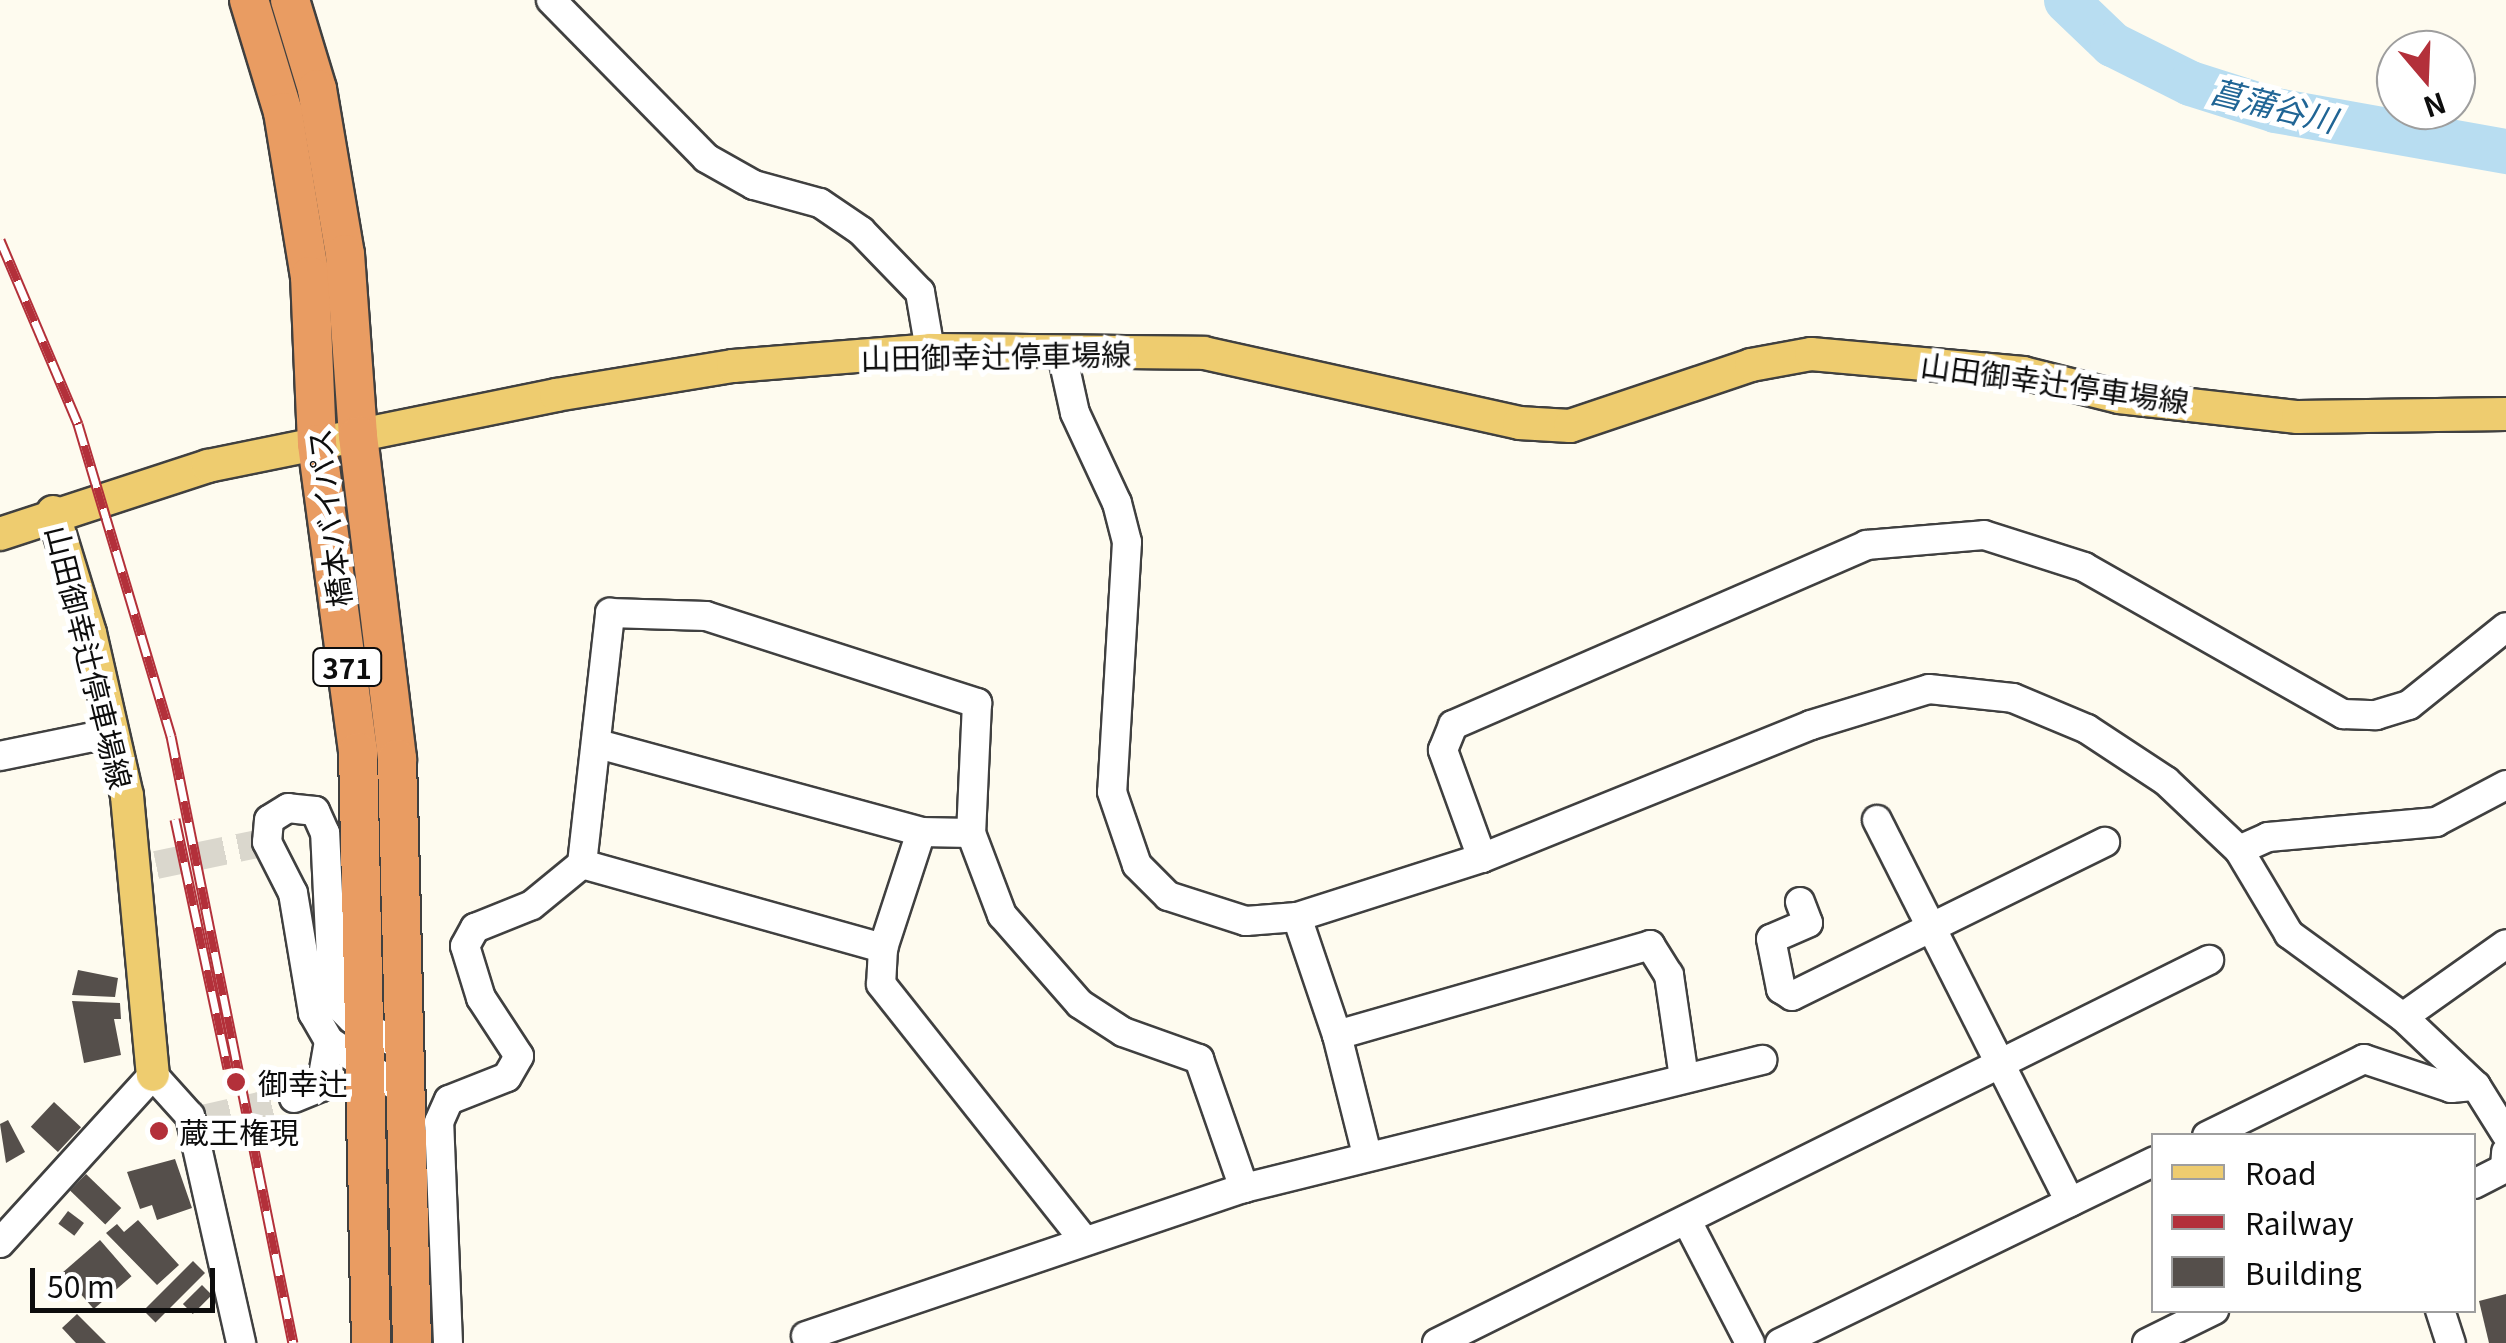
<!DOCTYPE html>
<html>
<head>
<meta charset="utf-8">
<style>
	body { margin:0 }
	#map { position:relative; width:2506px; height:1343px; overflow:hidden; background:#fefbef; font-family:Georgia,"Noto Sans JP",serif }
	div>[style] { position:absolute }
	.river>* { height:45px; margin:-22.5px; padding:0 22.5px; transform-origin:22.5px; border-radius:22.5px; background:#b8ddf1 }
	.building>* { inset:0; background:#554f4b; transform-origin:0 0 }
	.minor-tunnel>* { height:28px; margin-top:-14px; transform-origin:0; background:repeating-linear-gradient(90deg,#dad7cd 0 28px,transparent 0 42px) }
	.roads { filter:drop-shadow(2px 0 #404040) drop-shadow(-2px 0 #404040) drop-shadow(0 2px #404040) drop-shadow(0 -2px #404040) }
	.minor>* { height:28px; margin:-14px; padding:0 14px; transform-origin:14px; border-radius:14px; background:#fff }
	.major>* { height:32px; margin:-16px; padding:0 16px; transform-origin:16px; border-radius:16px; background:#eecc6f }
	.highway>* { height:38px; margin:-19px; padding:0 19px; transform-origin:19px; border-radius:19px; background:#e99c62 }
	.rail>* { height:11px; margin-top:-5.5px; transform-origin:0; background:repeating-linear-gradient(90deg,#fff 0 22px,#b3303a 0 44px); box-sizing:border-box; border-block:2px solid #b3303a }
	.dots>* { width:28px; height:28px; translate:-50% -50%; box-sizing:border-box; border:5px solid #fff; border-radius:50% }
	span { translate:-50% -50%; white-space:nowrap; text-align:center; line-height:1.15; -webkit-text-stroke:10px #fff; paint-order:stroke }
	.shield-label span { padding:2px 8px; background:#fff; border:2px solid; border-radius:8px; -webkit-text-stroke-width:0 }
	.shield-label { font-size:28px; color:#0d0d0d; font-weight:700 }
	.street-label { font-size:30px; color:#0d0d0d }
	.poi-label { font-size:30px; color:#0d0d0d }
	.left { translate:0 -50%; text-align:left }
	.water-label { font-size:32px; color:#206595; font-style:italic }
	.legend { position:absolute; left:2151px; top:1133px; width:325px; height:180px; box-sizing:border-box; background:#fff; border:2px solid #9e9e9e; margin:0; padding:12px 18px; list-style:none; font-size:30px; color:#0d0d0d }
	.legend li { display:flex; align-items:center; gap:20px; height:50px }
	.legend b { width:50px; border:2px solid #9e9e9e }
	.north { position:absolute; left:2376px; top:30px; width:100px; height:100px; box-sizing:border-box; background:#fff; border:2px solid #9e9e9e; border-radius:50%; rotate:161deg; font-size:28px; font-weight:700; line-height:40px; text-align:center; color:#0d0d0d }
	.north::after { content:''; display:block; margin:auto; width:35px; height:45px; background:#b3303a; clip-path:polygon(50% 0,100% 100%,50% 72%,0 100%) }
	.scale { position:absolute; left:30px; top:1268px; width:185px; height:45px; box-sizing:border-box; border:5px solid #0d0d0d; border-top:0; padding-left:12px; font-size:30px; line-height:35px; white-space:nowrap; color:#0d0d0d; -webkit-text-stroke:8px #fff; paint-order:stroke }
</style>
</head>
<body>
<div id="map">
	<div class="river">
		<div style="left:2066px;top:0;width:64px;rotate:43.7deg"></div>
		<div style="left:2112px;top:44px;width:87px;rotate:26.6deg"></div>
		<div style="left:2190px;top:83px;width:89px;rotate:17.6deg"></div>
		<div style="left:2275px;top:110px;width:235px;rotate:10.1deg"></div>
	</div>
	<div class="building">
		<div style="clip-path:polygon(78px 970px,118px 978px,115px 997px,72px 995px)"></div>
		<div style="clip-path:polygon(72px 1001px,120px 1003px,121px 1019px,114px 1019px,121px 1055px,84px 1063px)"></div>
		<div style="left:54px;top:1102px;width:37px;height:34px;rotate:43deg"></div>
		<div style="clip-path:polygon(8px 1120px,25px 1152px,6px 1163px,0 1124px)"></div>
		<div style="clip-path:polygon(175px 1159px,192px 1208px,157px 1220px,152px 1205px,140px 1209px,127px 1172px)"></div>
		<div style="left:86px;top:1174px;width:49px;height:23px;rotate:44deg"></div>
		<div style="left:68px;top:1211px;width:20px;height:16px;rotate:37deg"></div>
		<div style="clip-path:polygon(138px 1220px,179px 1265px,157px 1285px,106px 1233px,117px 1224px,124px 1232px)"></div>
		<div style="left:100px;top:1240px;width:48px;height:50px;rotate:49deg"></div>
		<div style="left:193px;top:1261px;width:17px;height:70px;rotate:45deg"></div>
		<div style="left:202px;top:1285px;width:14px;height:27px;rotate:45deg"></div>
		<div style="clip-path:polygon(2506px 1294px,2506px 1343px,2489px 1343px,2479px 1301px)"></div>
		<div style="clip-path:polygon(77px 1314px,106px 1343px,76px 1343px,62px 1328px)"></div>
	</div>
	<div class="minor-tunnel">
		<div style="left:156px;top:865px;width:113px;rotate:-11.7deg"></div>
		<div style="left:203px;top:1119px;width:93px;rotate:-13deg"></div>
	</div>
	<div class="roads">
		<div class="minor">
			<div style="left:551px;top:0;width:221px;rotate:45.5deg"></div>
			<div style="left:706px;top:158px;width:55px;rotate:29.4deg"></div>
			<div style="left:754px;top:185px;width:68px;rotate:15.3deg"></div>
			<div style="left:820px;top:203px;width:50px;rotate:34.3deg"></div>
			<div style="left:861px;top:231px;width:85px;rotate:46deg"></div>
			<div style="left:920px;top:292px;width:59px;rotate:80.2deg"></div>
			<div style="left:1062px;top:354px;width:60px;rotate:77.6deg"></div>
			<div style="left:1075px;top:413px;width:99px;rotate:65deg"></div>
			<div style="left:1117px;top:503px;width:40px;rotate:75.6deg"></div>
			<div style="left:1127px;top:542px;width:250px;rotate:93.4deg"></div>
			<div style="left:1112px;top:792px;width:77px;rotate:71.1deg"></div>
			<div style="left:1137px;top:865px;width:44px;rotate:45deg"></div>
			<div style="left:1168px;top:896px;width:82px;rotate:17.8deg"></div>
			<div style="left:1246px;top:921px;width:51px;rotate:-4.5deg"></div>
			<div style="left:1297px;top:917px;width:194px;rotate:-17.7deg"></div>
			<div style="left:1482px;top:858px;width:355px;rotate:-22deg"></div>
			<div style="left:1811px;top:725px;width:123px;rotate:-17deg"></div>
			<div style="left:1929px;top:689px;width:84px;rotate:6.1deg"></div>
			<div style="left:2013px;top:698px;width:80px;rotate:22.7deg"></div>
			<div style="left:2087px;top:729px;width:95px;rotate:33.4deg"></div>
			<div style="left:2166px;top:781px;width:100px;rotate:43.4deg"></div>
			<div style="left:2239px;top:850px;width:98px;rotate:59.2deg"></div>
			<div style="left:2289px;top:934px;width:141px;rotate:36.1deg"></div>
			<div style="left:2403px;top:1017px;width:100px;rotate:43.4deg"></div>
			<div style="left:2476px;top:1086px;width:57px;rotate:58deg"></div>
			<div style="left:598px;top:744px;width:335px;rotate:15.2deg"></div>
			<div style="left:921px;top:832px;width:50px;rotate:1.1deg"></div>
			<div style="left:0;top:756px;width:114px;rotate:-11.6deg"></div>
			<div style="left:1877px;top:820px;width:428px;rotate:63.2deg"></div>
			<div style="left:921px;top:832px;width:122px;rotate:108.1deg"></div>
			<div style="left:883px;top:948px;width:36px;rotate:93deg"></div>
			<div style="left:881px;top:984px;width:327px;rotate:51.6deg"></div>
			<div style="left:2239px;top:850px;width:32px;rotate:-24deg"></div>
			<div style="left:2268px;top:837px;width:169px;rotate:-5.1deg"></div>
			<div style="left:2436px;top:822px;width:79px;rotate:-27.9deg"></div>
			<div style="left:1482px;top:858px;width:115px;rotate:-109.9deg"></div>
			<div style="left:1443px;top:750px;width:27px;rotate:-68deg"></div>
			<div style="left:1453px;top:725px;width:451px;rotate:-23.5deg"></div>
			<div style="left:1866px;top:545px;width:118px;rotate:-4.8deg"></div>
			<div style="left:1984px;top:535px;width:105px;rotate:17.7deg"></div>
			<div style="left:2084px;top:567px;width:298px;rotate:29.6deg"></div>
			<div style="left:2343px;top:714px;width:33px;rotate:2deg"></div>
			<div style="left:2376px;top:715px;width:34px;rotate:-17deg"></div>
			<div style="left:2409px;top:705px;width:124px;rotate:-38.8deg"></div>
			<div style="left:582px;top:864px;width:313px;rotate:15.6deg"></div>
			<div style="left:1800px;top:902px;width:22px;rotate:69deg"></div>
			<div style="left:1808px;top:923px;width:40px;rotate:156.6deg"></div>
			<div style="left:1771px;top:939px;width:51px;rotate:78.7deg"></div>
			<div style="left:1781px;top:989px;width:13px;rotate:32deg"></div>
			<div style="left:1792px;top:996px;width:349px;rotate:-26.2deg"></div>
			<div style="left:1297px;top:917px;width:125px;rotate:71.3deg"></div>
			<div style="left:1337px;top:1035px;width:123px;rotate:75.9deg"></div>
			<div style="left:2403px;top:1017px;width:126px;rotate:-35.3deg"></div>
			<div style="left:1337px;top:1035px;width:326px;rotate:-16deg"></div>
			<div style="left:1650px;top:945px;width:36px;rotate:58deg"></div>
			<div style="left:1669px;top:975px;width:104px;rotate:81.7deg"></div>
			<div style="left:403px;top:1047px;width:58px;rotate:-151.2deg"></div>
			<div style="left:352px;top:1019px;width:27px;rotate:-135deg"></div>
			<div style="left:333px;top:1000px;width:167px;rotate:-92.7deg"></div>
			<div style="left:325px;top:833px;width:24px;rotate:-114deg"></div>
			<div style="left:315px;top:811px;width:27px;rotate:-174deg"></div>
			<div style="left:288px;top:808px;width:22px;rotate:148deg"></div>
			<div style="left:269px;top:820px;width:22px;rotate:95deg"></div>
			<div style="left:267px;top:842px;width:57px;rotate:63deg"></div>
			<div style="left:293px;top:893px;width:122px;rotate:80.5deg"></div>
			<div style="left:313px;top:1013px;width:32px;rotate:60deg"></div>
			<div style="left:329px;top:1041px;width:94px;rotate:33.7deg"></div>
			<div style="left:294px;top:1098px;width:29px;rotate:-22deg"></div>
			<div style="left:321px;top:1087px;width:47px;rotate:-80.1deg"></div>
			<div style="left:2207px;top:1136px;width:175px;rotate:-26.1deg"></div>
			<div style="left:2364px;top:1059px;width:92px;rotate:18.4deg"></div>
			<div style="left:2451px;top:1088px;width:25px;rotate:-5deg"></div>
			<div style="left:2474px;top:1184px;width:35px;rotate:-27deg"></div>
			<div style="left:2505px;top:1168px;width:16px;rotate:-86deg"></div>
			<div style="left:1687px;top:1221px;width:137px;rotate:62.7deg"></div>
			<div style="left:0;top:1243px;width:227px;rotate:-47.7deg"></div>
			<div style="left:153px;top:1075px;width:55px;rotate:47.9deg"></div>
			<div style="left:190px;top:1116px;width:233px;rotate:77.3deg"></div>
			<div style="left:2440px;top:1310px;width:35px;rotate:72deg"></div>
			<div style="left:806px;top:1336px;width:462px;rotate:-18.7deg"></div>
			<div style="left:1244px;top:1188px;width:534px;rotate:-13.88deg"></div>
			<div style="left:448px;top:1343px;width:221px;rotate:-92.3deg"></div>
			<div style="left:439px;top:1122px;width:24px;rotate:-66deg"></div>
			<div style="left:449px;top:1100px;width:62px;rotate:-21.6deg"></div>
			<div style="left:507px;top:1077px;width:24px;rotate:-60deg"></div>
			<div style="left:519px;top:1056px;width:69px;rotate:-123.2deg"></div>
			<div style="left:481px;top:998px;width:54px;rotate:-107.1deg"></div>
			<div style="left:465px;top:946px;width:21px;rotate:-61deg"></div>
			<div style="left:475px;top:928px;width:61px;rotate:-22deg"></div>
			<div style="left:532px;top:905px;width:65px;rotate:-39.4deg"></div>
			<div style="left:582px;top:864px;width:253px;rotate:-83.6deg"></div>
			<div style="left:610px;top:613px;width:96px;rotate:1.8deg"></div>
			<div style="left:706px;top:616px;width:285px;rotate:17.8deg"></div>
			<div style="left:977px;top:703px;width:130px;rotate:92.6deg"></div>
			<div style="left:971px;top:833px;width:88px;rotate:69.3deg"></div>
			<div style="left:1002px;top:915px;width:118px;rotate:48.8deg"></div>
			<div style="left:1080px;top:1004px;width:51px;rotate:33.1deg"></div>
			<div style="left:1123px;top:1032px;width:81px;rotate:19.6deg"></div>
			<div style="left:1199px;top:1059px;width:137px;rotate:70.8deg"></div>
			<div style="left:1437px;top:1343px;width:862px;rotate:-26.39deg"></div>
			<div style="left:1780px;top:1343px;width:416px;rotate:-25.9deg"></div>
			<div style="left:2147px;top:1343px;width:75px;rotate:-26.2deg"></div>
		</div>
		<div class="major">
			<div style="left:53px;top:512px;width:127px;rotate:73deg"></div>
			<div style="left:90px;top:633px;width:167px;rotate:77.2deg"></div>
			<div style="left:127px;top:796px;width:280px;rotate:84.7deg"></div>
			<div style="left:0;top:534px;width:219px;rotate:-18.1deg"></div>
			<div style="left:208px;top:466px;width:355px;rotate:-11.5deg"></div>
			<div style="left:556px;top:395px;width:179px;rotate:-9.3deg"></div>
			<div style="left:733px;top:366px;width:198px;rotate:-4.6deg"></div>
			<div style="left:930px;top:350px;width:274px;rotate:0.6deg"></div>
			<div style="left:1204px;top:353px;width:323px;rotate:12.5deg"></div>
			<div style="left:1519px;top:423px;width:51px;rotate:3.4deg"></div>
			<div style="left:1570px;top:426px;width:191px;rotate:-18.6deg"></div>
			<div style="left:1751px;top:365px;width:61px;rotate:-10.4deg"></div>
			<div style="left:1811px;top:354px;width:213px;rotate:5.1deg"></div>
			<div style="left:2023px;top:373px;width:99px;rotate:14deg"></div>
			<div style="left:2119px;top:397px;width:180px;rotate:6.4deg"></div>
			<div style="left:2298px;top:417px;width:208px;rotate:-0.8deg"></div>
		</div>
		<div class="highway">
			<div style="left:249px;top:0;width:117px;rotate:73.1deg"></div>
			<div style="left:283px;top:112px;width:166px;rotate:80.7deg"></div>
			<div style="left:310px;top:276px;width:168px;rotate:87.6deg"></div>
			<div style="left:317px;top:444px;width:311px;rotate:82.4deg"></div>
			<div style="left:358px;top:752px;width:591px;rotate:88.74deg"></div>
			<div style="left:290px;top:0;width:93px;rotate:73.1deg"></div>
			<div style="left:317px;top:89px;width:167px;rotate:80.4deg"></div>
			<div style="left:345px;top:254px;width:182px;rotate:85.9deg"></div>
			<div style="left:358px;top:436px;width:325px;rotate:83.1deg"></div>
			<div style="left:397px;top:759px;width:584px;rotate:88.53deg"></div>
		</div>
	</div>
	<div class="rail">
		<div style="left:0;top:240px;width:200px;rotate:67deg"></div>
		<div style="left:78px;top:424px;width:326px;rotate:73.4deg"></div>
		<div style="left:171px;top:736px;width:619px;rotate:78.64deg"></div>
		<div style="left:175px;top:819px;width:255px;rotate:78deg"></div>
	</div>
	<div class="dots">
		<div style="left:236px;top:1082px;background:#b3303a"></div>
		<div style="left:159px;top:1131px;background:#b3303a"></div>
	</div>
	<div class="shield-label">
		<span style="left:347px;top:667px">371</span>
	</div>
	<div class="street-label">
		<span style="left:996px;top:355px;rotate:-1deg">山田御幸辻停車場線</span>
		<span style="left:2055px;top:382px;rotate:8deg">山田御幸辻停車場線</span>
		<span style="left:328px;top:518px;rotate:-97deg">橋本バイパス</span>
		<span style="left:90px;top:657px;rotate:76deg">山田御幸辻停車場線</span>
	</div>
	<div class="poi-label">
		<span class="left" style="left:258px;top:1082px">御幸辻</span>
		<span class="left" style="left:179px;top:1131px">蔵王権現</span>
	</div>
	<div class="water-label">
		<span style="left:2274px;top:104px;rotate:14deg">菖蒲谷川</span>
	</div>
	<ul class="legend">
	<li><b style="height:12px;background:#eecc6f"></b>Road</li>
	<li><b style="height:12px;background:#b3303a"></b>Railway</li>
	<li><b style="height:28px;background:#554f4b"></b>Building</li>
	</ul>
	<div class="north">N</div>
	<div class="scale">50 m</div>
</div>
</body>
</html>
